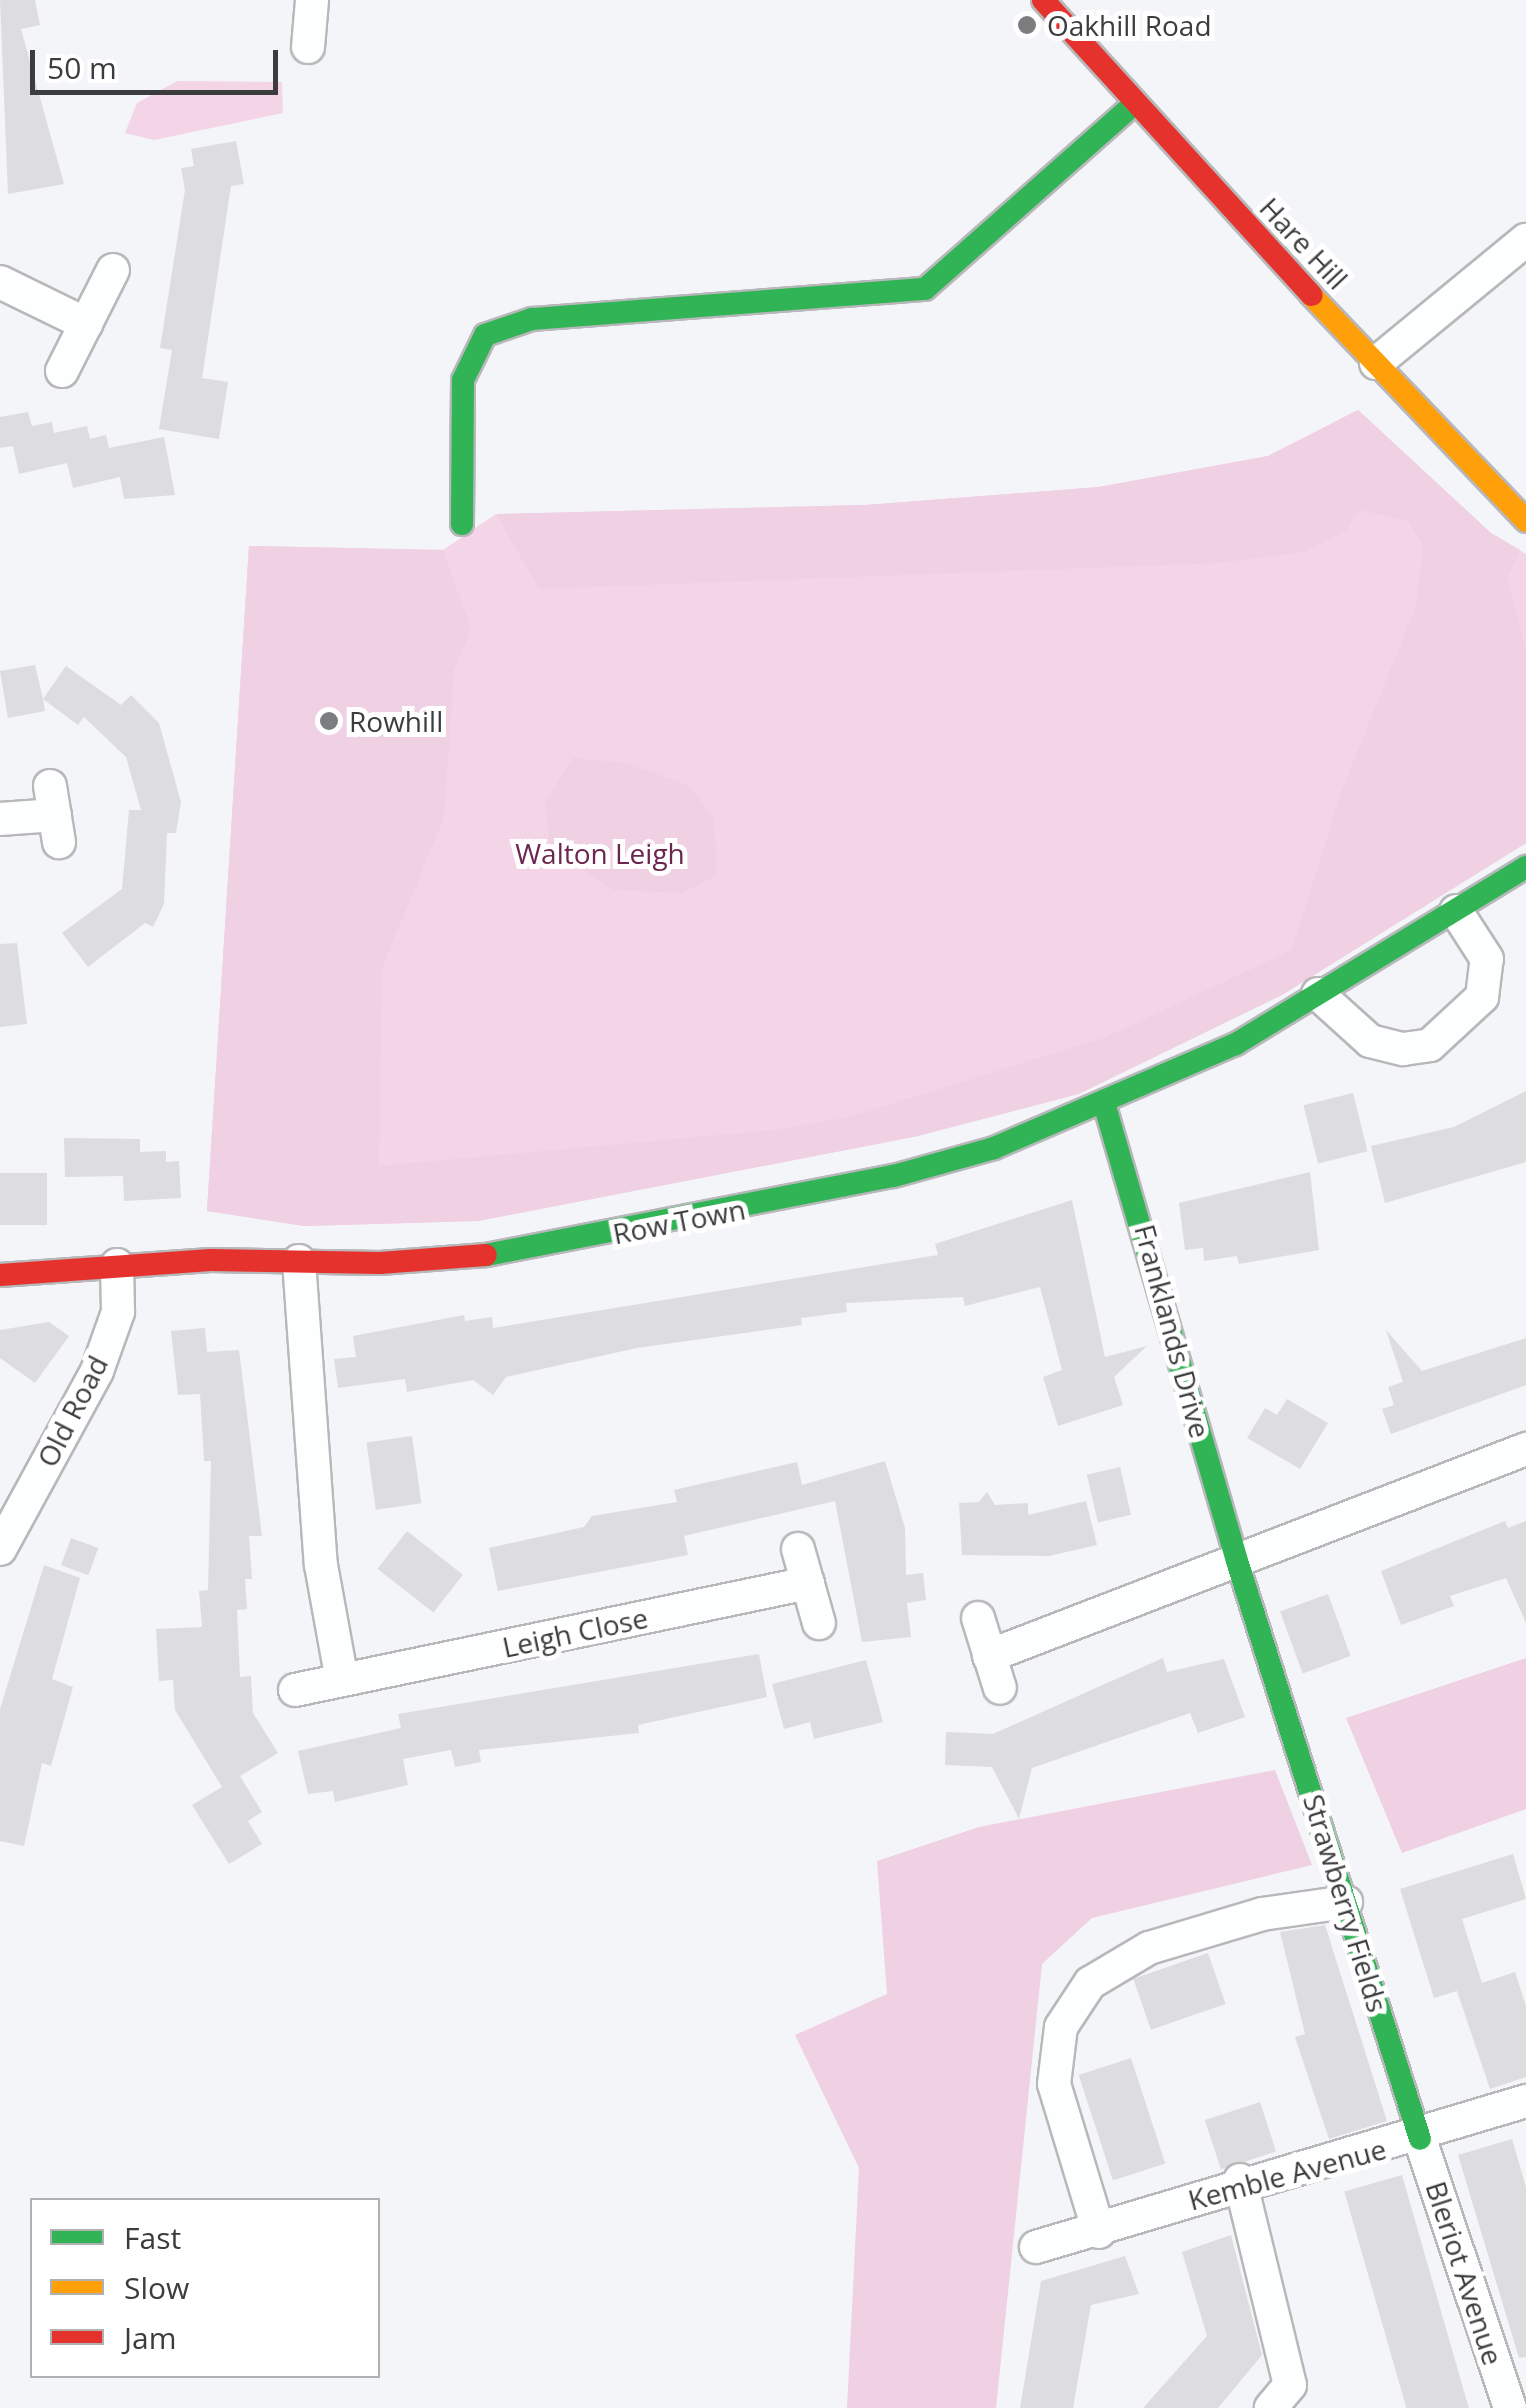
<!DOCTYPE html>
<html>
<head>
<meta charset="utf-8">
<style>
	body { margin:0 }
	#map { position:relative; width:1526px; height:2408px; overflow:hidden; background:#f3f5f8; font-family:"Open Sans",sans-serif }
	div>[style] { position:absolute }
	.green>* { inset:0; background:#f4d5e7 }
	.forest>* { inset:0; background:#f0d0e3 }
	.building>* { inset:0; background:#dddddf; transform-origin:0 0 }
	.roads { filter:drop-shadow(2px 0 #b8b8bb) drop-shadow(-2px 0 #b8b8bb) drop-shadow(0 2px #b8b8bb) drop-shadow(0 -2px #b8b8bb) }
	.street>* { height:32px; margin:-16px; padding:0 16px; transform-origin:16px; border-radius:16px; background:#fdfefe }
	.fast>* { height:22px; margin:-11px; padding:0 11px; transform-origin:11px; border-radius:11px; background:#30b455 }
	.slow>* { height:22px; margin:-11px; padding:0 11px; transform-origin:11px; border-radius:11px; background:#ff9f0a }
	.jam>* { height:22px; margin:-11px; padding:0 11px; transform-origin:11px; border-radius:11px; background:#e5322d }
	.dots>* { width:28px; height:28px; translate:-50% -50%; box-sizing:border-box; border:5px solid #fff; border-radius:50% }
	span { translate:-50% -50%; white-space:nowrap; text-align:center; line-height:1.15; -webkit-text-stroke:10px #fff; paint-order:stroke }
	.poi-label { font-size:28px; color:#3b3c3e }
	.left { translate:0 -50%; text-align:left }
	.street-label { font-size:28px; color:#3b3c3e }
	.park-label { font-size:28px; color:#6b2650 }
	.legend { position:absolute; left:30px; top:2198px; width:350px; height:180px; box-sizing:border-box; background:#fff; border:2px solid #b1b1b2; margin:0; padding:12px 18px; list-style:none; font-size:30px; color:#3b3c3e }
	.legend li { display:flex; align-items:center; gap:20px; height:50px }
	.legend b { width:50px; border:2px solid #b1b1b2 }
	.scale { position:absolute; left:30px; top:50px; width:248px; height:45px; box-sizing:border-box; border:5px solid #3b3c3e; border-top:0; padding-left:12px; font-size:30px; line-height:35px; white-space:nowrap; color:#3b3c3e; -webkit-text-stroke:8px #fff; paint-order:stroke }
</style>
</head>
<body>
<div id="map">
	<div class="green">
		<div style="clip-path:polygon(177px 81px,282px 82px,283px 113px,154px 140px,125px 133px,137px 103px)"></div>
		<div style="clip-path:polygon(1358px 410px,1491px 533px,1526px 554px,1526px 843px,1282px 995px,918px 1136px,478px 1221px,304px 1226px,207px 1211px,249px 546px,443px 550px,496px 514px,866px 505px,1099px 487px,1268px 456px)"></div>
	</div>
	<div class="forest">
		<div style="clip-path:polygon(1358px 410px,1491px 533px,1520px 550px,1507px 579px,1526px 648px,1526px 843px,1282px 995px,1079px 1094px,918px 1136px,478px 1221px,304px 1226px,207px 1211px,249px 546px,443px 550px,471px 629px,454px 670px,444px 818px,382px 968px,379px 1166px,773px 1130px,849px 1117px,1106px 1037px,1292px 950px,1341px 792px,1415px 609px,1423px 545px,1408px 521px,1359px 510px,1346px 531px,1304px 552px,1221px 563px,539px 589px,496px 514px,866px 505px,1099px 487px,1268px 456px)"></div>
		<div style="clip-path:polygon(573px 758px,625px 763px,688px 785px,714px 819px,717px 875px,682px 893px,614px 890px,569px 861px,549px 843px,545px 802px)"></div>
		<div style="clip-path:polygon(1526px 1658px,1526px 1809px,1402px 1853px,1346px 1718px)"></div>
		<div style="clip-path:polygon(1275px 1770px,1312px 1865px,1092px 1918px,1042px 1964px,996px 2408px,847px 2408px,859px 2168px,795px 2035px,887px 1994px,877px 1861px,979px 1827px)"></div>
	</div>
	<div class="building">
		<div style="clip-path:polygon(0 0,35px 0,40px 25px,21px 29px,64px 184px,8px 194px)"></div>
		<div style="clip-path:polygon(236px 141px,244px 184px,231px 186px,202px 378px,228px 382px,219px 439px,159px 429px,172px 350px,160px 348px,185px 190px,181px 168px,194px 166px,191px 149px)"></div>
		<div style="clip-path:polygon(28px 412px,32px 426px,52px 422px,54px 433px,87px 426px,90px 439px,106px 435px,109px 448px,164px 437px,175px 495px,124px 499px,120px 477px,73px 488px,67px 463px,19px 474px,13px 446px,0 448px,0 417px)"></div>
		<div style="clip-path:polygon(35px 665px,43px 699px,66px 666px,121px 705px,131px 695px,159px 723px,181px 802px,176px 833px,167px 833px,164px 904px,153px 927px,145px 923px,88px 967px,62px 933px,122px 889px,129px 810px,141px 810px,126px 757px,84px 717px,78px 725px,43px 699px,45px 711px,8px 718px,0 671px)"></div>
		<div style="clip-path:polygon(17px 943px,27px 1024px,0 1027px,0 944px)"></div>
		<div style="clip-path:polygon(1526px 1091px,1526px 1162px,1385px 1203px,1371px 1146px,1454px 1127px)"></div>
		<div style="left:1353px;top:1093px;width:60px;height:51px;rotate:76deg"></div>
		<div style="clip-path:polygon(64px 1138px,140px 1139px,140px 1152px,166px 1151px,166px 1162px,179px 1161px,181px 1198px,124px 1201px,123px 1176px,65px 1177px)"></div>
		<div style="clip-path:polygon(1310px 1172px,1319px 1250px,1239px 1264px,1237px 1256px,1204px 1261px,1203px 1248px,1185px 1250px,1179px 1203px)"></div>
		<div style="left:0;top:1173px;width:47px;height:52px"></div>
		<div style="clip-path:polygon(1072px 1200px,1105px 1357px,1147px 1346px,1114px 1377px,1123px 1405px,1058px 1426px,1043px 1377px,1062px 1370px,1040px 1287px,965px 1306px,963px 1297px,846px 1303px,847px 1312px,801px 1318px,802px 1325px,637px 1348px,506px 1377px,493px 1395px,473px 1380px,407px 1392px,405px 1379px,338px 1388px,334px 1359px,356px 1357px,353px 1336px,464px 1315px,465px 1321px,492px 1317px,493px 1328px,938px 1255px,935px 1244px)"></div>
		<div style="clip-path:polygon(49px 1322px,69px 1336px,35px 1383px,0 1358px,0 1330px)"></div>
		<div style="clip-path:polygon(205px 1328px,207px 1352px,239px 1350px,262px 1536px,249px 1536px,252px 1579px,245px 1579px,247px 1609px,237px 1610px,240px 1677px,251px 1676px,253px 1713px,278px 1753px,240px 1776px,262px 1812px,248px 1821px,262px 1844px,229px 1864px,192px 1805px,222px 1787px,175px 1710px,173px 1680px,159px 1681px,156px 1629px,202px 1627px,199px 1591px,208px 1590px,211px 1461px,204px 1461px,200px 1394px,178px 1395px,171px 1331px)"></div>
		<div style="clip-path:polygon(1386px 1330px,1422px 1371px,1526px 1338px,1526px 1385px,1391px 1434px,1382px 1409px,1394px 1405px,1388px 1387px,1403px 1382px)"></div>
		<div style="clip-path:polygon(1287px 1399px,1328px 1423px,1300px 1469px,1247px 1438px,1265px 1408px,1277px 1415px)"></div>
		<div style="left:412px;top:1436px;width:68px;height:46px;rotate:82deg"></div>
		<div style="clip-path:polygon(885px 1461px,905px 1528px,906px 1575px,923px 1573px,926px 1600px,907px 1603px,911px 1637px,862px 1642px,835px 1501px,684px 1536px,688px 1555px,498px 1591px,489px 1548px,584px 1527px,592px 1516px,677px 1502px,674px 1490px,797px 1462px,802px 1485px)"></div>
		<div style="left:1120px;top:1467px;width:49px;height:34px;rotate:77deg"></div>
		<div style="clip-path:polygon(987px 1492px,995px 1505px,1028px 1503px,1028px 1515px,1086px 1501px,1097px 1545px,1049px 1556px,962px 1555px,959px 1503px,979px 1502px)"></div>
		<div style="clip-path:polygon(1505px 1521px,1508px 1528px,1526px 1521px,1526px 1623px,1506px 1578px,1450px 1596px,1454px 1606px,1401px 1625px,1381px 1571px)"></div>
		<div style="left:407px;top:1531px;width:71px;height:48px;rotate:38deg"></div>
		<div style="left:71px;top:1538px;width:29px;height:29px;rotate:20deg"></div>
		<div style="clip-path:polygon(44px 1565px,80px 1578px,52px 1679px,73px 1687px,51px 1766px,42px 1763px,24px 1846px,0 1841px,0 1709px)"></div>
		<div style="left:1328px;top:1594px;width:66px;height:51px;rotate:70deg"></div>
		<div style="clip-path:polygon(759px 1654px,767px 1697px,638px 1725px,639px 1733px,479px 1750px,481px 1762px,455px 1767px,451px 1750px,403px 1759px,408px 1785px,335px 1802px,333px 1791px,308px 1794px,298px 1751px,401px 1728px,398px 1714px)"></div>
		<div style="clip-path:polygon(1163px 1658px,1167px 1672px,1224px 1659px,1245px 1717px,1198px 1733px,1190px 1713px,1032px 1768px,1019px 1819px,992px 1767px,945px 1765px,946px 1732px,993px 1734px)"></div>
		<div style="clip-path:polygon(866px 1660px,883px 1722px,814px 1739px,810px 1722px,784px 1729px,772px 1684px)"></div>
		<div style="clip-path:polygon(1513px 1854px,1526px 1899px,1462px 1919px,1482px 1983px,1515px 1972px,1526px 2006px,1526px 2077px,1490px 2089px,1457px 1991px,1434px 1998px,1400px 1889px)"></div>
		<div style="clip-path:polygon(1325px 1925px,1387px 2121px,1329px 2139px,1295px 2037px,1305px 2034px,1280px 1932px)"></div>
		<div style="left:1208px;top:1953px;width:54px;height:79px;rotate:71deg"></div>
		<div style="left:1131px;top:2058px;width:111px;height:55px;rotate:72deg"></div>
		<div style="left:1260px;top:2102px;width:52px;height:58px;rotate:72deg"></div>
		<div style="clip-path:polygon(1512px 2139px,1526px 2187px,1526px 2357px,1519px 2358px,1458px 2155px)"></div>
		<div style="left:1402px;top:2175px;width:243px;height:60px;rotate:74deg"></div>
		<div style="clip-path:polygon(1231px 2235px,1262px 2355px,1218px 2408px,1143px 2408px,1207px 2336px,1182px 2252px)"></div>
		<div style="clip-path:polygon(1125px 2256px,1139px 2294px,1091px 2305px,1073px 2408px,1020px 2408px,1041px 2281px)"></div>
	</div>
	<div class="roads">
		<div class="street">
			<div style="left:308px;top:47px;width:47px;rotate:-85.1deg"></div>
			<div style="left:0;top:282px;width:96px;rotate:26deg"></div>
			<div style="left:1376px;top:363px;width:194px;rotate:-39.4deg"></div>
			<div style="left:62px;top:371px;width:113px;rotate:-63.2deg"></div>
			<div style="left:50px;top:786px;width:57px;rotate:80.9deg"></div>
			<div style="left:0;top:819px;width:55px;rotate:-4.2deg"></div>
			<div style="left:1318px;top:994px;width:70px;rotate:42.1deg"></div>
			<div style="left:1370px;top:1041px;width:34px;rotate:14deg"></div>
			<div style="left:1403px;top:1049px;width:27px;rotate:-8deg"></div>
			<div style="left:1430px;top:1045px;width:71px;rotate:-42.7deg"></div>
			<div style="left:1482px;top:997px;width:38px;rotate:-83deg"></div>
			<div style="left:1487px;top:959px;width:57px;rotate:-122.9deg"></div>
			<div style="left:299px;top:1261px;width:305px;rotate:85.9deg"></div>
			<div style="left:321px;top:1565px;width:117px;rotate:79.7deg"></div>
			<div style="left:0;top:1549px;width:203px;rotate:-61.4deg"></div>
			<div style="left:97px;top:1371px;width:63px;rotate:-70.4deg"></div>
			<div style="left:118px;top:1312px;width:47px;rotate:-91.2deg"></div>
			<div style="left:798px;top:1549px;width:77px;rotate:74.2deg"></div>
			<div style="left:978px;top:1618px;width:73px;rotate:72.6deg"></div>
			<div style="left:989px;top:1656px;width:576px;rotate:-21.08deg"></div>
			<div style="left:295px;top:1690px;width:524px;rotate:-11.78deg"></div>
			<div style="left:1420px;top:2139px;width:284px;rotate:71.5deg"></div>
			<div style="left:1240px;top:2180px;width:211px;rotate:76.3deg"></div>
			<div style="left:1290px;top:2385px;width:30px;rotate:130deg"></div>
			<div style="left:1099px;top:2232px;width:155px;rotate:-106.9deg"></div>
			<div style="left:1054px;top:2084px;width:57px;rotate:-83deg"></div>
			<div style="left:1061px;top:2027px;width:53px;rotate:-56.6deg"></div>
			<div style="left:1090px;top:1983px;width:69px;rotate:-30.7deg"></div>
			<div style="left:1149px;top:1948px;width:118px;rotate:-16.7deg"></div>
			<div style="left:1262px;top:1914px;width:85px;rotate:-8.1deg"></div>
			<div style="left:1036px;top:2247px;width:511px;rotate:-16.59deg"></div>
		</div>
		<div class="fast">
			<div style="left:462px;top:524px;width:144px;rotate:-89.6deg"></div>
			<div style="left:463px;top:380px;width:50px;rotate:-63.9deg"></div>
			<div style="left:485px;top:335px;width:50px;rotate:-18.8deg"></div>
			<div style="left:532px;top:319px;width:394px;rotate:-4.4deg"></div>
			<div style="left:925px;top:289px;width:279px;rotate:-41.5deg"></div>
			<div style="left:1104px;top:1103px;width:477px;rotate:73.8deg"></div>
			<div style="left:1237px;top:1561px;width:606px;rotate:72.43deg"></div>
			<div style="left:486px;top:1255px;width:416px;rotate:-11deg"></div>
			<div style="left:894px;top:1176px;width:104px;rotate:-15.6deg"></div>
			<div style="left:994px;top:1148px;width:263px;rotate:-23.3deg"></div>
			<div style="left:1236px;top:1044px;width:340px;rotate:-31.4deg"></div>
		</div>
		<div class="slow">
			<div style="left:1311px;top:295px;width:312px;rotate:46.4deg"></div>
		</div>
		<div class="jam">
			<div style="left:1043px;top:0;width:399px;rotate:47.7deg"></div>
			<div style="left:0;top:1275px;width:211px;rotate:-4.1deg"></div>
			<div style="left:210px;top:1260px;width:170px;rotate:1deg"></div>
			<div style="left:380px;top:1263px;width:106px;rotate:-4.3deg"></div>
		</div>
	</div>
	<div class="dots">
		<div style="left:1027px;top:25px;background:#7b7d7f"></div>
		<div style="left:329px;top:721px;background:#7b7d7f"></div>
	</div>
	<div class="poi-label">
		<span class="left" style="left:1047px;top:25px">Oakhill Road</span>
		<span class="left" style="left:349px;top:721px">Rowhill</span>
	</div>
	<div class="street-label">
		<span style="left:1304px;top:243px;rotate:47deg">Hare Hill</span>
		<span style="left:679px;top:1221px;rotate:-11deg">Row Town</span>
		<span style="left:1173px;top:1331px;rotate:75deg">Franklands Drive</span>
		<span style="left:72px;top:1411px;rotate:-63deg">Old Road</span>
		<span style="left:575px;top:1632px;rotate:-12deg">Leigh Close</span>
		<span style="left:1346px;top:1903px;rotate:73deg">Strawberry Fields</span>
		<span style="left:1287px;top:2174px;rotate:-15deg">Kemble Avenue</span>
		<span style="left:1465px;top:2273px;rotate:72deg">Bleriot Avenue</span>
	</div>
	<div class="park-label">
		<span style="left:600px;top:853px">Walton Leigh</span>
	</div>
	<ul class="legend">
	<li><b style="height:12px;background:#30b455"></b>Fast</li>
	<li><b style="height:12px;background:#ff9f0a"></b>Slow</li>
	<li><b style="height:12px;background:#e5322d"></b>Jam</li>
	</ul>
	<div class="scale">50 m</div>
</div>
</body>
</html>
